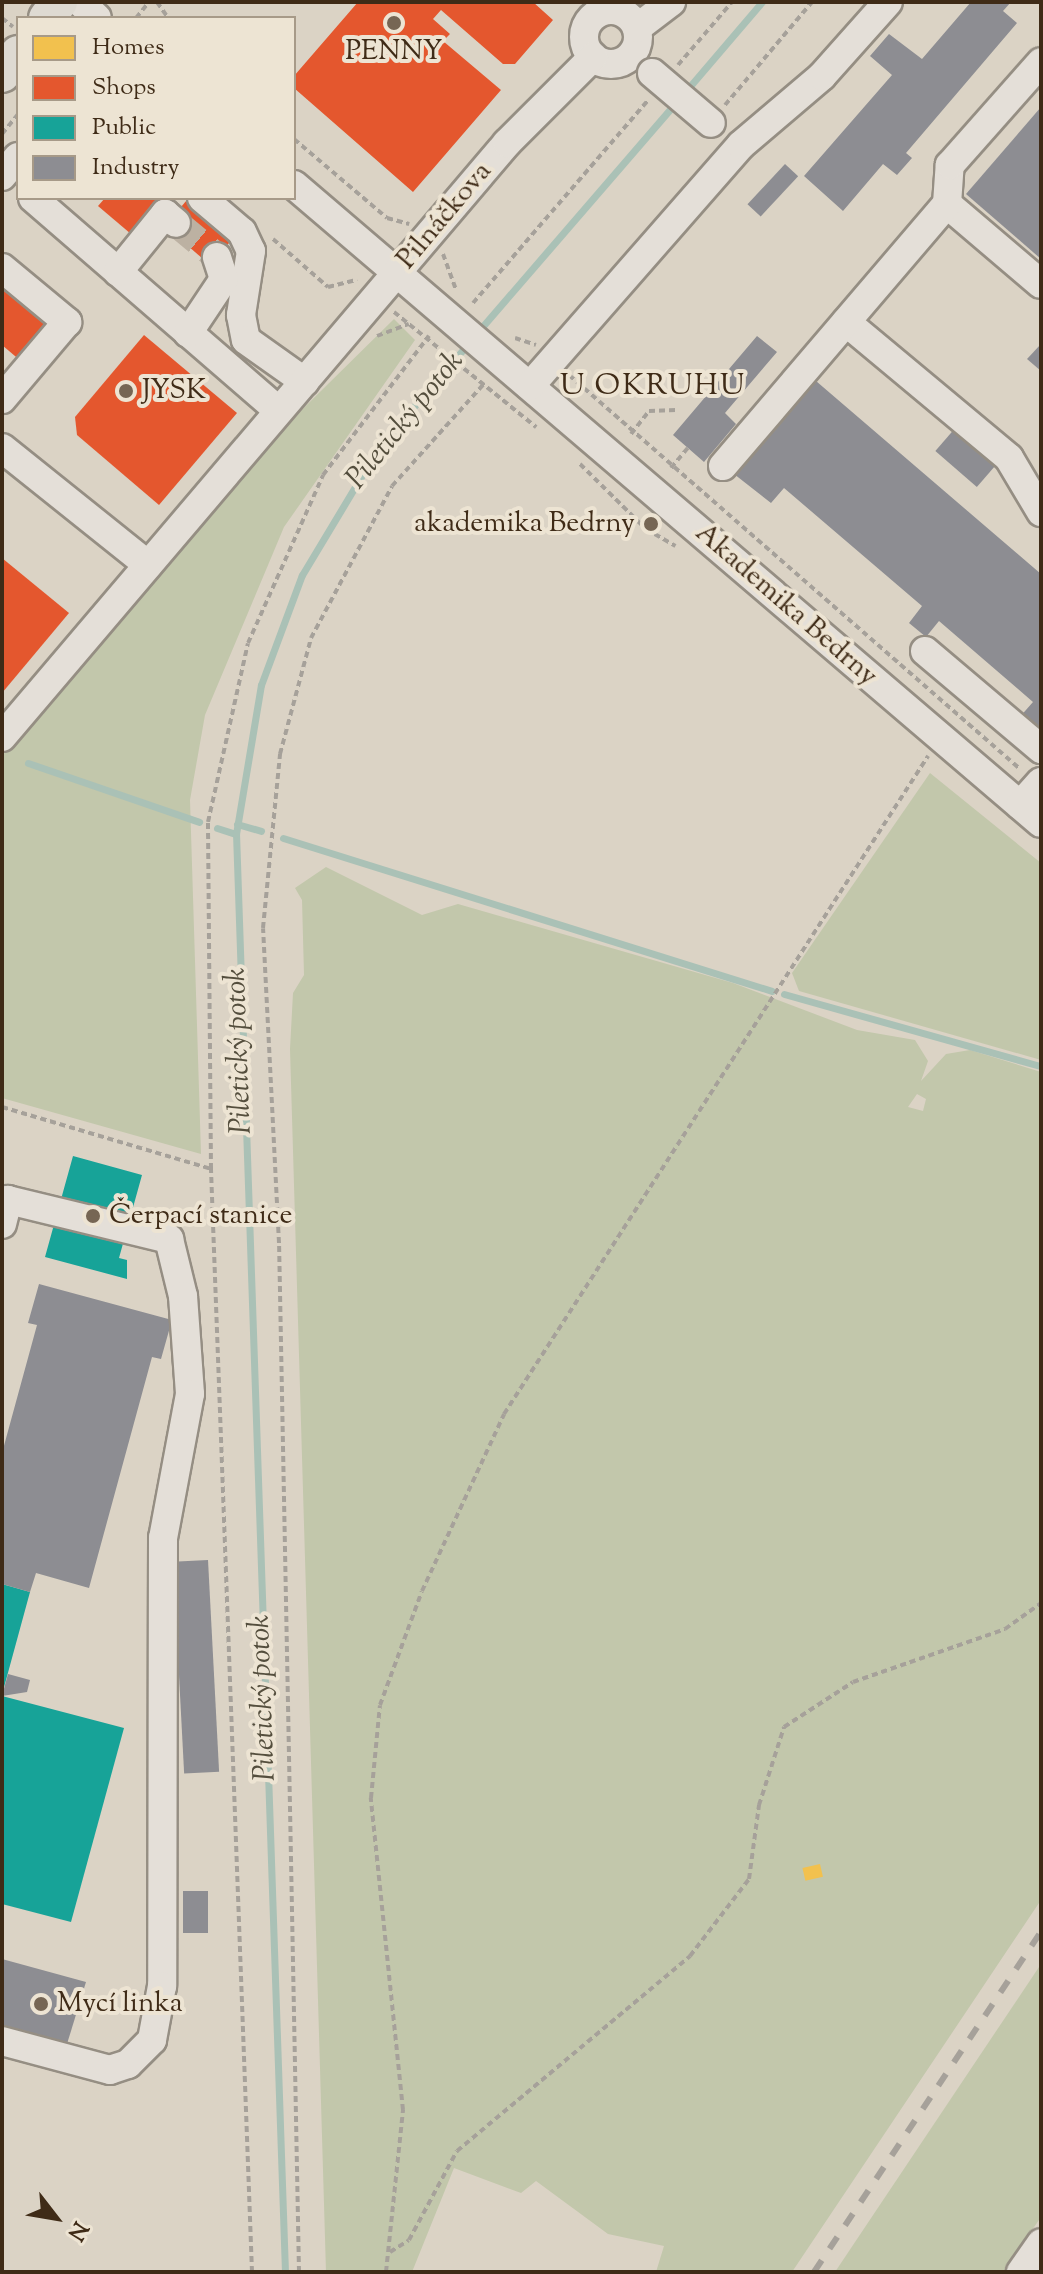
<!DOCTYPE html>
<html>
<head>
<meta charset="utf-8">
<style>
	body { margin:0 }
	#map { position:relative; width:1043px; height:2274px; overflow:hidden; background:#dbd3c5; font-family:"Sorts Mill Goudy",serif }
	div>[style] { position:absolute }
	.green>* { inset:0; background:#c2c7ab }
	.homes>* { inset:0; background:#f2c14e; transform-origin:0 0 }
	.shops>* { inset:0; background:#e4572e; transform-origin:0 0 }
	.public>* { inset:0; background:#17a398 }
	.industry>* { inset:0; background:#8d8d92; transform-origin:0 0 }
	.stream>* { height:7px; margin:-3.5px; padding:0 3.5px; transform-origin:3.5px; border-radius:3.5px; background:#aac1b6 }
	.minor-tunnel>* { height:28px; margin-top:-14px; transform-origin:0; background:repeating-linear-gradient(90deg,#bcb1a2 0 28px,transparent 0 42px) }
	.path>* { height:4px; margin-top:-2px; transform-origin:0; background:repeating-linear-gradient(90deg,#a6a19a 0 6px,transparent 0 10px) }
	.roads { filter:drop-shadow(2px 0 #958e83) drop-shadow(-2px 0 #958e83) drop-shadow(0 2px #958e83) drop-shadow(0 -2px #958e83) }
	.minor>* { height:28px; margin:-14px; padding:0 14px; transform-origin:14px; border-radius:14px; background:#e4dfd8 }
	.minor>.ring { margin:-14px; padding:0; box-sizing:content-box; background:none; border:28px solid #e4dfd8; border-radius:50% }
	.major>* { height:36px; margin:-18px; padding:0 18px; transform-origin:18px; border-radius:18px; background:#dedad2 }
	.rail>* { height:6px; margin-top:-3px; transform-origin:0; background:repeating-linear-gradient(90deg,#a6a19a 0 14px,transparent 0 28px) }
	.bridges { filter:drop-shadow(2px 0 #958e83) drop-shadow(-2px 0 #958e83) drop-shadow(0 2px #958e83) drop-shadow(0 -2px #958e83) }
	.minor-bridge>* { height:28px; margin:-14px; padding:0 14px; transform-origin:14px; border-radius:14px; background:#e4dfd8 }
	.dots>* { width:22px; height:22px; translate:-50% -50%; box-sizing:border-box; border:4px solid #ede4d3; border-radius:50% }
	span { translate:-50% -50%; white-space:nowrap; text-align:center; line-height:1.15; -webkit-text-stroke:8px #ede4d3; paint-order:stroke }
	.poi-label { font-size:28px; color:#3f2b17 }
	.left { translate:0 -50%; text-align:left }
	.right { translate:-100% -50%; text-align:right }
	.street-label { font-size:28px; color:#3f2b17 }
	.neighbourhood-label { font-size:30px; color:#3f2b17; letter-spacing:2px }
	.water-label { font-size:30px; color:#544e3d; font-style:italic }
	.frame { position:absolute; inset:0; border:4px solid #3f2b17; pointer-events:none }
	.legend { position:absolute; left:16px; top:16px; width:280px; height:184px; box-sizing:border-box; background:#ede4d3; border:2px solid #a79a88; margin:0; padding:10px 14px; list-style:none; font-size:24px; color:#3f2b17 }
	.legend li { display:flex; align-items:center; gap:16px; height:40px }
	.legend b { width:40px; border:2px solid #a79a88 }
	.north { position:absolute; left:16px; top:2178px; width:80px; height:80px; -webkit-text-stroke:6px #ede4d3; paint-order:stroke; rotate:121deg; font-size:22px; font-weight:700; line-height:32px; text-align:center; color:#3f2b17 }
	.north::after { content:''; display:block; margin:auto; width:28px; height:36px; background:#3f2b17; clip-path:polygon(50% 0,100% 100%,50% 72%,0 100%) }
</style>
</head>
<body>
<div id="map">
	<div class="green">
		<div style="clip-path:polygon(394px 319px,415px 340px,284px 527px,205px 715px,190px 800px,201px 1154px,2px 1098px,2px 756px,249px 462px)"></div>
		<div style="clip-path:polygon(930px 773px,1041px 863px,1041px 1060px,799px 991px,792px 973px)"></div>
		<div style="clip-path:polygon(evenodd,326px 867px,422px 915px,458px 904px,733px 983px,857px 1030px,915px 1040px,928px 1061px,921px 1081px,946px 1054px,970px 1050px,1041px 1072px,1041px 1900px,792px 2272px,656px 2272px,664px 2246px,608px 2234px,536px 2181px,521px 2193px,454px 2168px,412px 2272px,326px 2272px,290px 1049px,293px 993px,304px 975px,302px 900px,295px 888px,326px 867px,917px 1094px,926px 1099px,923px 1111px,908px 1107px,917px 1094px)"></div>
		<div style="clip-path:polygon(1041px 1964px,1041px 2217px,1003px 2272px,835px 2272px)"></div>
	</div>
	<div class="homes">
		<div style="left:820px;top:1864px;width:13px;height:18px;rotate:77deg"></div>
	</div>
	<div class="shops">
		<div style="clip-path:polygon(358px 2px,533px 2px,553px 20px,515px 64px,503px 64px,441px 10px,433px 19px,450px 34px,443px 41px,501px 90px,413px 192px,294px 88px,294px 76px)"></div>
		<div style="clip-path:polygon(105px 198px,162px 198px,131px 234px,98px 206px)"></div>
		<div style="left:187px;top:200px;width:60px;height:34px;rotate:41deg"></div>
		<div style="clip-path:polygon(2px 280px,54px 324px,22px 362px,2px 345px)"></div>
		<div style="clip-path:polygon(144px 335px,237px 413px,159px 505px,77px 435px,75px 417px)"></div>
		<div style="clip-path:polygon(2px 558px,69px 613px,2px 693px)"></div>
	</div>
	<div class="public">
		<div style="clip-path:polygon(73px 1156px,142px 1175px,119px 1258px,127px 1260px,127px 1279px,45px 1257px)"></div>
		<div style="clip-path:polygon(2px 1584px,30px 1592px,3px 1691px,2px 1691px)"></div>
		<div style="clip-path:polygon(2px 1696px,124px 1728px,71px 1922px,2px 1904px)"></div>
	</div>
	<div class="industry">
		<div style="clip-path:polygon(971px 2px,1011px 2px,1003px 11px,1017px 23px,906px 153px,912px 158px,897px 175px,883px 164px,843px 211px,804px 176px,892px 75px,870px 56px,889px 34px,922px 59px)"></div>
		<div style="clip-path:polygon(1041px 107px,1041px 259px,966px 194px)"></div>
		<div style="left:785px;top:164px;width:18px;height:55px;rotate:43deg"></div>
		<div style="clip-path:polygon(757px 336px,777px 352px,725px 413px,736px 424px,704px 462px,673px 435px)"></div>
		<div style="clip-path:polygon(1041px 344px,1041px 371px,1027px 359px)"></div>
		<div style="clip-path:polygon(816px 381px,1041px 574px,1041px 739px,1018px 719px,1033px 702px,939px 621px,926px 637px,909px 623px,922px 606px,784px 488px,771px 503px,734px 474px)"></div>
		<div style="left:957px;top:426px;width:55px;height:33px;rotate:41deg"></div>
		<div style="clip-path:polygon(39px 1284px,172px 1320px,161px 1359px,152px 1357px,89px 1588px,36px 1573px,30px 1592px,2px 1584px,2px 1453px,37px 1325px,28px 1323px)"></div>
		<div style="left:208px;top:1560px;width:212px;height:35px;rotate:87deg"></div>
		<div style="clip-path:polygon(8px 1674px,30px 1680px,27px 1692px,2px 1696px)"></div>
		<div style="left:183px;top:1891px;width:25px;height:42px"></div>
		<div style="clip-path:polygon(2px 1959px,86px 1982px,67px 2044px,2px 2026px)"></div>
	</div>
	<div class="stream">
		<div style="left:685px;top:92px;width:118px;rotate:-49.5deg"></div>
		<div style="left:476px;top:334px;width:308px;rotate:-49.2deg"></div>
		<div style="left:28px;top:763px;width:181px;rotate:19deg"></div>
		<div style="left:237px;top:824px;width:25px;rotate:16deg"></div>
		<div style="left:217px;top:828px;width:20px;rotate:18deg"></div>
		<div style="left:283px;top:838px;width:512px;rotate:17.37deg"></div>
		<div style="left:784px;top:994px;width:267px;rotate:15.7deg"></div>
		<div style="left:285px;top:2272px;width:1439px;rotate:-91.95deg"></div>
		<div style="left:236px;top:834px;width:151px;rotate:-80.5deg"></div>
		<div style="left:261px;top:685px;width:117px;rotate:-69.6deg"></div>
		<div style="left:302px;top:575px;width:149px;rotate:-59deg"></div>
		<div style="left:379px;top:447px;width:136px;rotate:-49.2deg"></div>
	</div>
	<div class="minor-tunnel">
		<div style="left:176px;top:223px;width:53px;rotate:39.7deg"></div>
	</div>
	<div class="path">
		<div style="left:157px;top:2px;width:19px;rotate:55deg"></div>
		<div style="left:2px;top:18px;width:14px;rotate:39deg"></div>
		<div style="left:136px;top:18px;width:21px;rotate:-51deg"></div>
		<div style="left:678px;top:65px;width:83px;rotate:-49.4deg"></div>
		<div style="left:725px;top:105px;width:135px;rotate:-49.8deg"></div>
		<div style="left:2px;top:134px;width:26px;rotate:-51deg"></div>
		<div style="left:294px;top:139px;width:122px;rotate:40.3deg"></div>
		<div style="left:387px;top:218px;width:23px;rotate:15deg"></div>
		<div style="left:273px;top:239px;width:73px;rotate:41.1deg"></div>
		<div style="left:328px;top:287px;width:30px;rotate:-14deg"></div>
		<div style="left:443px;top:254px;width:37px;rotate:70deg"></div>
		<div style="left:473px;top:303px;width:269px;rotate:-49.2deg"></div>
		<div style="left:394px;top:312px;width:183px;rotate:39deg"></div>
		<div style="left:377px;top:336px;width:34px;rotate:-21deg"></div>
		<div style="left:515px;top:338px;width:22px;rotate:18deg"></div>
		<div style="left:569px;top:375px;width:599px;rotate:41.14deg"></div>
		<div style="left:631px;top:434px;width:29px;rotate:-52deg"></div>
		<div style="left:649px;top:411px;width:27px;rotate:-2deg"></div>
		<div style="left:580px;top:464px;width:93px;rotate:44.6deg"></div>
		<div style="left:646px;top:529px;width:34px;rotate:30deg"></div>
		<div style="left:671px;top:468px;width:26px;rotate:-50deg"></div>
		<div style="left:2px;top:1107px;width:218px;rotate:16.5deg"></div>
		<div style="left:390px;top:2252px;width:22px;rotate:-32deg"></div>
		<div style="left:409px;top:2240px;width:101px;rotate:-61.7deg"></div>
		<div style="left:457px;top:2151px;width:304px;rotate:-39.9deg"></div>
		<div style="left:690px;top:1956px;width:97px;rotate:-52.5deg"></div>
		<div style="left:749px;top:1879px;width:75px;rotate:-82.3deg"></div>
		<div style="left:759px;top:1805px;width:82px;rotate:-72.2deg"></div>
		<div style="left:784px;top:1727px;width:82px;rotate:-33.1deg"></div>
		<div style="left:853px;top:1682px;width:161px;rotate:-19.2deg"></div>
		<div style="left:1005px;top:1629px;width:44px;rotate:-35.8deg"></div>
		<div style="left:252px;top:2272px;width:1104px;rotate:-92.13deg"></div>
		<div style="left:211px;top:1169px;width:347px;rotate:-90.5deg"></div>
		<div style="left:208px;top:822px;width:183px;rotate:-77.4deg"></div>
		<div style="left:248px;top:643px;width:184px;rotate:-65.9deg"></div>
		<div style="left:323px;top:475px;width:175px;rotate:-52.7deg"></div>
		<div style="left:299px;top:2272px;width:1029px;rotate:-91.11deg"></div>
		<div style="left:279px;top:1243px;width:315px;rotate:-92.9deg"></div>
		<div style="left:263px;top:928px;width:175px;rotate:-84.4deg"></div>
		<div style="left:280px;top:754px;width:120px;rotate:-75deg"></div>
		<div style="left:311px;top:638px;width:172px;rotate:-61.9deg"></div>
		<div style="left:392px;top:486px;width:137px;rotate:-48deg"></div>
		<div style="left:386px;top:2272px;width:163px;rotate:-84deg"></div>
		<div style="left:403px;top:2110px;width:314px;rotate:-95.9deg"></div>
		<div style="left:371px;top:1798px;width:93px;rotate:-84.5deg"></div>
		<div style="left:380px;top:1705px;width:121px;rotate:-69.8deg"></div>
		<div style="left:422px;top:1591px;width:195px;rotate:-65.1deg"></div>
		<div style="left:504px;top:1414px;width:783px;rotate:-57.2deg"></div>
	</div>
	<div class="roads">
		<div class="minor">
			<div style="left:80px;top:2px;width:23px;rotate:43deg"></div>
			<div class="ring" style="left:584px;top:10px;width:26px;height:26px"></div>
			<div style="left:637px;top:28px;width:43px;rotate:-37.4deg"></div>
			<div style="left:2px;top:176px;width:25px;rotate:-50deg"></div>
			<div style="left:294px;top:185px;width:982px;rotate:40.5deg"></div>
			<div style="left:33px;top:198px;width:325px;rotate:40.9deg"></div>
			<div style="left:202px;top:198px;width:52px;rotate:40.4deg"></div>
			<div style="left:242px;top:232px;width:21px;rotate:65deg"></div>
			<div style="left:251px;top:251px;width:65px;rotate:98.9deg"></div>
			<div style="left:241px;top:315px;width:25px;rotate:79deg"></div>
			<div style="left:246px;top:340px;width:72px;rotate:35.4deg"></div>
			<div style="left:947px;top:204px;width:123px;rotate:40.4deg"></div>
			<div style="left:2px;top:268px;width:85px;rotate:39.7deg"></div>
			<div style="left:67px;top:322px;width:101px;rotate:130.2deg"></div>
			<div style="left:118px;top:272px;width:75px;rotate:-51deg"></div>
			<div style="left:165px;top:214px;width:14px;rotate:39deg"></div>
			<div style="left:846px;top:322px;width:212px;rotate:39.8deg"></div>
			<div style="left:1009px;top:458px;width:63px;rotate:59.3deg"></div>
			<div style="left:188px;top:333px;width:65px;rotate:-56.3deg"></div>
			<div style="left:224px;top:279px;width:23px;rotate:-108deg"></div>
			<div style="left:530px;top:386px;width:320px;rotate:-48.8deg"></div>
			<div style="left:741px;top:145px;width:106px;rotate:-40.4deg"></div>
			<div style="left:822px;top:76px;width:99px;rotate:-48.3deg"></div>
			<div style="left:2px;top:448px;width:187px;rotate:38.7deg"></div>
			<div style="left:723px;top:466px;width:345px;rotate:-49.5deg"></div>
			<div style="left:947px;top:204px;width:39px;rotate:-86deg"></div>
			<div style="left:950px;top:165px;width:137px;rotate:-48.5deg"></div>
			<div style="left:925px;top:651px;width:152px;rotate:40.2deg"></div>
			<div style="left:2px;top:737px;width:780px;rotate:-49.63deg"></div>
			<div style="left:507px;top:143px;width:122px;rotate:-45deg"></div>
			<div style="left:1020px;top:805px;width:31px;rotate:-48deg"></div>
			<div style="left:2px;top:1224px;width:25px;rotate:-76deg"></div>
			<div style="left:8px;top:1200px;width:166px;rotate:13.6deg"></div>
			<div style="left:169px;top:1239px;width:59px;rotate:76.2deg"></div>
			<div style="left:183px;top:1296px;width:98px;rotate:85.9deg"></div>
			<div style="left:190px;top:1394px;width:147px;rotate:100.6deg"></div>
			<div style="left:163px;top:1538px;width:448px;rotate:90.1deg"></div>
			<div style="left:162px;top:1986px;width:55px;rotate:100.5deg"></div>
			<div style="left:152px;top:2040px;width:34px;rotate:135deg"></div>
			<div style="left:128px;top:2064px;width:19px;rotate:162deg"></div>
			<div style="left:110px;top:2070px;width:112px;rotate:-165deg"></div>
			<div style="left:1021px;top:2272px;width:35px;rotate:-55deg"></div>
		</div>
		<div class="major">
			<div style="left:47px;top:18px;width:20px;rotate:-53deg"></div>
			<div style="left:2px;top:74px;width:26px;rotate:-51deg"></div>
		</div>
	</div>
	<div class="rail">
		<div style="left:814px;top:2272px;width:409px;rotate:-56.3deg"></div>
	</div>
	<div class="bridges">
		<div class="minor-bridge">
			<div style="left:652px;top:73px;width:77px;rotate:40.3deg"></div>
		</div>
	</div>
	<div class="dots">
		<div style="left:394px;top:23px;background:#766654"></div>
		<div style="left:126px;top:391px;background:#766654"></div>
		<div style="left:651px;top:524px;background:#766654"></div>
		<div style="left:93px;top:1216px;background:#766654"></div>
		<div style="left:41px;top:2004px;background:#766654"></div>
	</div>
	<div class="poi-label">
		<span style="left:394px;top:52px">PENNY</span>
		<span class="left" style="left:142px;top:391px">JYSK</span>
		<span class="right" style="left:635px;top:524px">akademika Bedrny</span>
		<span class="left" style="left:109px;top:1216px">Čerpací stanice</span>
		<span class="left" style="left:57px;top:2004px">Mycí linka</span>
	</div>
	<div class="street-label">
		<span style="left:445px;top:216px;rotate:-50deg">Pilnáčkova</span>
		<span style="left:786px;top:605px;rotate:41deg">Akademika Bedrny</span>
	</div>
	<div class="neighbourhood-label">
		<span style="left:653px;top:387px">U OKRUHU</span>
	</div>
	<div class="water-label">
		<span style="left:406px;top:421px;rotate:-51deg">Piletický potok</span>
		<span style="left:240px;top:1051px;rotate:-92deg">Piletický potok</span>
		<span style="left:264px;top:1698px;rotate:-92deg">Piletický potok</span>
	</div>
	<div class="frame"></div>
	<ul class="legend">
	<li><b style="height:22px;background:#f2c14e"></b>Homes</li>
	<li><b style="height:22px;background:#e4572e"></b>Shops</li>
	<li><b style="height:22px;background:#17a398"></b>Public</li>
	<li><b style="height:22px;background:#8d8d92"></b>Industry</li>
	</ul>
	<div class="north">N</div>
</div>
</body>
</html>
